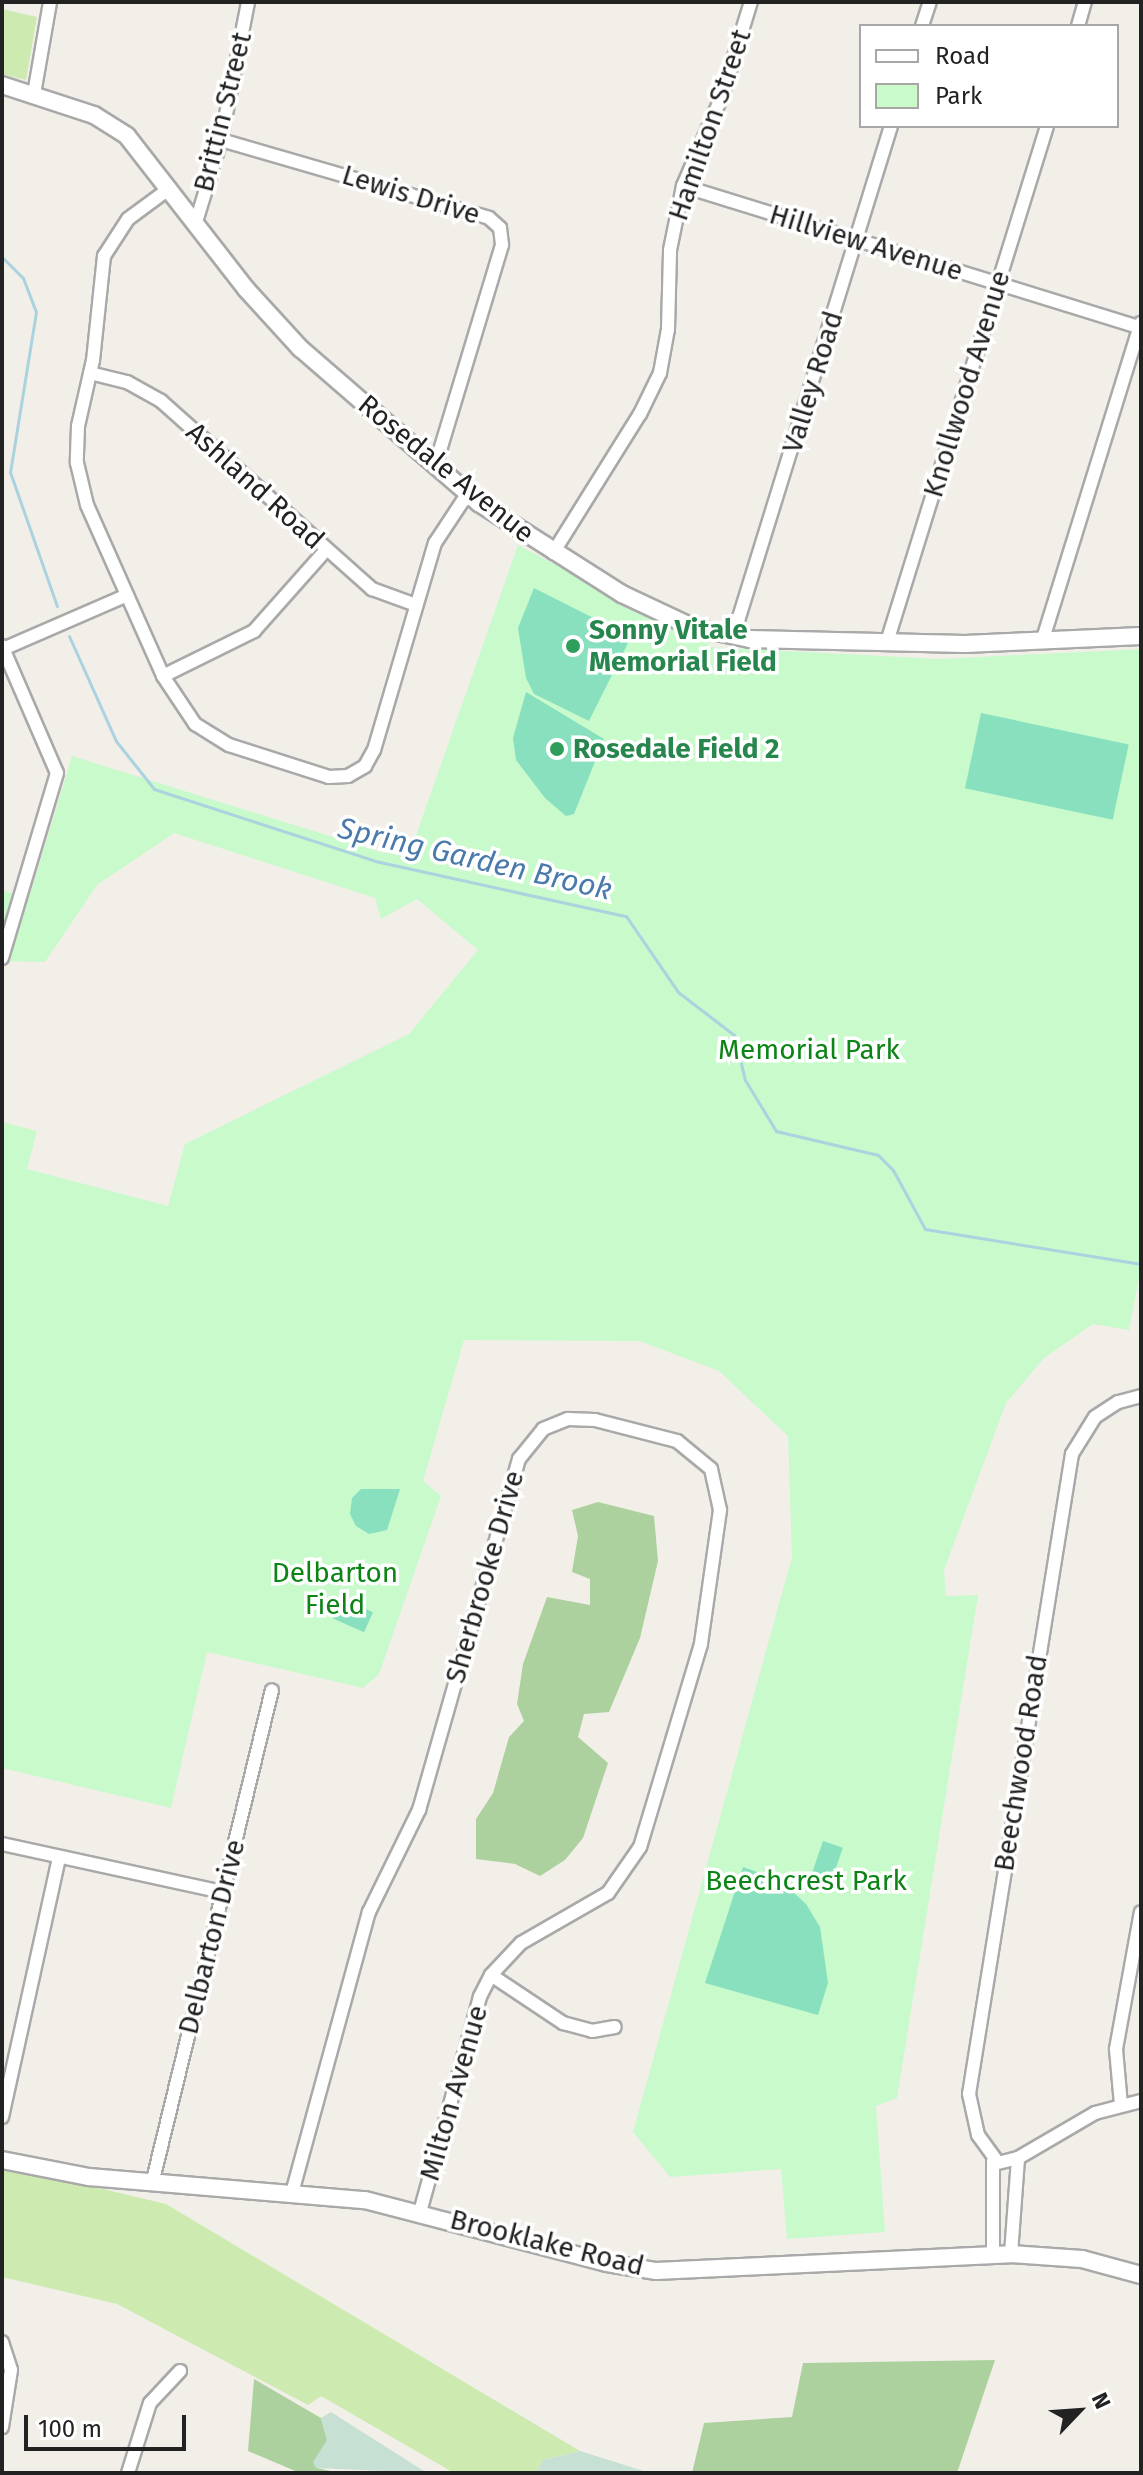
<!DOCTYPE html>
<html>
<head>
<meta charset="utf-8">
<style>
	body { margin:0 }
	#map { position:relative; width:1143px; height:2475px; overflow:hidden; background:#f2efe9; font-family:"Fira Sans",sans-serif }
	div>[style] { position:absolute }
	.grass>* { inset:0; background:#cdebb0 }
	.forest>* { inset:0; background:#add19e }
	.wetland>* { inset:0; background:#c6e0d4 }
	.park>* { inset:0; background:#c8facc }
	.pitch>* { inset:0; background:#88e0be; transform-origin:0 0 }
	.stream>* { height:3px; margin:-1.5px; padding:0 1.5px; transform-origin:1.5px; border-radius:1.5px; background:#aad3df }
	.roads { filter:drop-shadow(2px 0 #a9a9a9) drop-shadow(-2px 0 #a9a9a9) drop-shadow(0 2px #a9a9a9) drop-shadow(0 -2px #a9a9a9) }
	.minor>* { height:12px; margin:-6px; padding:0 6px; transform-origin:6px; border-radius:6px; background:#fff }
	.tertiary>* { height:16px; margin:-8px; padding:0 8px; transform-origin:8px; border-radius:8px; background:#fff }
	.dots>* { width:22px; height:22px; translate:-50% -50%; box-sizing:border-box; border:4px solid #fff; border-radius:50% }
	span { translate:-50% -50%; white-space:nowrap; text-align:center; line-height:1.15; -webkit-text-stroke:7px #fff; paint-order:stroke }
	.street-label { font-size:28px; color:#222 }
	.leisure-label { font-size:28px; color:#27864d; font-weight:700 }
	.left { translate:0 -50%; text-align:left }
	.park-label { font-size:28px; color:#0c8416 }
	.water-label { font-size:30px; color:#4a7aab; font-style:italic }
	.frame { position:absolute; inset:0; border:4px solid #222; pointer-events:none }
	.legend { position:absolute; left:859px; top:24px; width:260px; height:104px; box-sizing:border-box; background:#fff; border:2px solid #a7a7a7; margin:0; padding:10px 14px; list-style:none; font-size:24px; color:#222 }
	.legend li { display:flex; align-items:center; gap:16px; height:40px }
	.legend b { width:40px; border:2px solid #a7a7a7 }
	.north { position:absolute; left:1039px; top:2371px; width:80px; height:80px; -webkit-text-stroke:6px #fff; paint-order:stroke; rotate:65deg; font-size:22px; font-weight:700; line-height:32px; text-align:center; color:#222 }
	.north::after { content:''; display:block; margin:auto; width:28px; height:36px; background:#222; clip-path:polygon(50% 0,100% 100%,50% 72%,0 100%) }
	.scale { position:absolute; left:24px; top:2415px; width:162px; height:36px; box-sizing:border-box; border:4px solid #222; border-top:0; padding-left:10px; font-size:24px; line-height:28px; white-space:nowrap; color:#222; -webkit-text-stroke:6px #fff; paint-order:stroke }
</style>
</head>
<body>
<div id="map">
	<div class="grass">
		<div style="clip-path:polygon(2px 9px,37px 17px,26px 80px,2px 74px)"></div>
		<div style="clip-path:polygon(2px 2165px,166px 2204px,580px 2451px,543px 2460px,535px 2473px,454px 2473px,321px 2396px,308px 2405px,117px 2304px,2px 2277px)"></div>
	</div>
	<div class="forest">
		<div style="clip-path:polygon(598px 1502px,654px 1516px,658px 1561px,640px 1638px,609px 1712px,584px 1714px,578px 1737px,608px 1763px,583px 1838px,565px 1860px,540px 1876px,515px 1864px,476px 1859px,476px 1819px,493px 1793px,509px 1737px,524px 1721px,517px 1704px,523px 1664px,547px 1597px,590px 1605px,590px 1579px,572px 1572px,578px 1536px,572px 1510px)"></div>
		<div style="clip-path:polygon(995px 2360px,957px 2473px,692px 2473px,704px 2423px,792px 2417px,803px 2363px)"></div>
		<div style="clip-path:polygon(254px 2379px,321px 2418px,327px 2440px,317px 2468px,339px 2473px,300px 2473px,248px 2451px)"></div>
	</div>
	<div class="wetland">
		<div style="clip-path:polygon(331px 2412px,427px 2473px,316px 2468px,313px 2462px,327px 2440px,321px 2418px)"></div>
		<div style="clip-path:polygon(580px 2451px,650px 2473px,535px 2473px,543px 2460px)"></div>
	</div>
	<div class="park">
		<div style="clip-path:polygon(518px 545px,689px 634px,711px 639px,708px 647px,939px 659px,1141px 649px,1141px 1268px,1129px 1330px,1093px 1324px,1044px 1358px,1006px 1403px,944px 1570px,946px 1596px,978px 1595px,897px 2098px,876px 2106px,885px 2232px,787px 2239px,781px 2169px,670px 2177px,633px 2132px,792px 1557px,788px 1436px,719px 1371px,640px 1341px,464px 1340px,423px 1481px,441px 1496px,379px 1674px,363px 1688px,207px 1652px,171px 1808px,2px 1768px,2px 1122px,37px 1131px,27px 1169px,168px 1206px,185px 1144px,409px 1034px,478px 950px,417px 899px,381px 919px,375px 898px,174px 833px,97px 885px,45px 962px,2px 961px,2px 890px,29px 898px,72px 756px,384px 853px,413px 844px)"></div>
	</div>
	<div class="pitch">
		<div style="clip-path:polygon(534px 588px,631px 637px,589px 721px,534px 694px,526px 678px,518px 628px)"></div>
		<div style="clip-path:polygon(526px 692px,604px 739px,574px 814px,566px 816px,545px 798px,516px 760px,513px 738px)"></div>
		<div style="left:981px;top:713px;width:151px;height:77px;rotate:12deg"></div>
		<div style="clip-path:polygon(361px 1489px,400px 1489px,387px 1530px,369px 1534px,356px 1526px,350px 1514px,352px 1498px)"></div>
		<div style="left:341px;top:1598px;width:35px;height:22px;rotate:24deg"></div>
		<div style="left:823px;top:1841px;width:21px;height:42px;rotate:19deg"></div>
		<div style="clip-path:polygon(743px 1867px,780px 1880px,806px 1904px,820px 1927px,828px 1983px,818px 2015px,705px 1983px)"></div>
	</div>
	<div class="stream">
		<div style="left:2px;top:257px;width:30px;rotate:45deg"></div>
		<div style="left:23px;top:278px;width:36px;rotate:69deg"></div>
		<div style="left:36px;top:312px;width:162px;rotate:99.2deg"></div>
		<div style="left:10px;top:472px;width:142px;rotate:70.7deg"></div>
		<div style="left:69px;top:636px;width:115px;rotate:65.9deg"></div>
		<div style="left:116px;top:741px;width:61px;rotate:51.6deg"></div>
		<div style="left:154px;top:789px;width:232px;rotate:18deg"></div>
		<div style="left:375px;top:861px;width:257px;rotate:12.4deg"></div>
		<div style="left:626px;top:916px;width:92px;rotate:55.6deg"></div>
		<div style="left:678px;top:992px;width:71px;rotate:37.5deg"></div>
		<div style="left:734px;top:1035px;width:46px;rotate:76.3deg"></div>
		<div style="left:745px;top:1080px;width:60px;rotate:58.7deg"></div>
		<div style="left:776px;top:1131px;width:105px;rotate:13.2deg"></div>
		<div style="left:878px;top:1155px;width:21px;rotate:45deg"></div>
		<div style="left:893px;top:1170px;width:67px;rotate:61.5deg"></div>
		<div style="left:925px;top:1229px;width:219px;rotate:9.2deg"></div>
	</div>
	<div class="roads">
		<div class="minor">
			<div style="left:922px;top:26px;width:25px;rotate:-72deg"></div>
			<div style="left:1078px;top:26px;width:25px;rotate:-74deg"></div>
			<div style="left:34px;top:94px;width:93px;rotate:-80.1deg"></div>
			<div style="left:221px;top:140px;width:279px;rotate:16.2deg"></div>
			<div style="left:489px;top:218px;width:15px;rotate:42deg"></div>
			<div style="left:500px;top:228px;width:17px;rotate:83deg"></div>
			<div style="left:502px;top:245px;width:229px;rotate:106.8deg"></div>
			<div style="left:683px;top:186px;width:480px;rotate:17.2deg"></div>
			<div style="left:170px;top:188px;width:52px;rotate:143.6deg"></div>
			<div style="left:128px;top:219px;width:44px;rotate:123deg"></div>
			<div style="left:104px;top:256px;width:105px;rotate:96deg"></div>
			<div style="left:93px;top:360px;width:68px;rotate:102.8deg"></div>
			<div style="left:78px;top:426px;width:37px;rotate:92deg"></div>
			<div style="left:77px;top:463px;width:43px;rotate:76.6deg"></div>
			<div style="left:87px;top:505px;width:187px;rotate:66deg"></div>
			<div style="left:163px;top:676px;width:58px;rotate:56.3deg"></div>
			<div style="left:195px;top:724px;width:40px;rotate:32deg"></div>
			<div style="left:229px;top:745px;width:105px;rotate:17.7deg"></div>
			<div style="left:329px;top:777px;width:19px;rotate:-3deg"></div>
			<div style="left:348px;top:776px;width:20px;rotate:-30deg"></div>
			<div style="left:365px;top:766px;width:18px;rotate:-61deg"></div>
			<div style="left:374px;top:750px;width:216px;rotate:-73.6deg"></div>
			<div style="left:435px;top:543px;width:60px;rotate:-56.6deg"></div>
			<div style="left:196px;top:222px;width:86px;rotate:-73deg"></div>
			<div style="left:221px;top:140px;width:141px;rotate:-78.9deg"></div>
			<div style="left:90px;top:373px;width:38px;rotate:14deg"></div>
			<div style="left:127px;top:382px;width:39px;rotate:29deg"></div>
			<div style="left:161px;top:401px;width:283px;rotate:41.7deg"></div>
			<div style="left:372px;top:589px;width:47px;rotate:20deg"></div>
			<div style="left:553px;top:553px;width:164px;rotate:-58deg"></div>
			<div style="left:640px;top:414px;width:46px;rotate:-64deg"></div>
			<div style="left:660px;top:373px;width:45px;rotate:-79.7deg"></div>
			<div style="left:668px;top:329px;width:79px;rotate:-88.5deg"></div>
			<div style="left:670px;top:250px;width:65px;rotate:-78.5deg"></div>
			<div style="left:683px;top:186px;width:98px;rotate:-66.6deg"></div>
			<div style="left:722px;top:96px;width:98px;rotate:-72.9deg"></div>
			<div style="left:733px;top:637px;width:535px;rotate:-72.82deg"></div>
			<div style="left:887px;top:642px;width:540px;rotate:-72.77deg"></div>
			<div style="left:1042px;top:642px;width:334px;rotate:-72.8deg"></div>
			<div style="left:2px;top:646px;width:138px;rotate:66.6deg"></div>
			<div style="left:57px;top:773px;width:193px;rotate:106.6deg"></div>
			<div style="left:3px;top:649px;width:135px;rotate:-23.5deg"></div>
			<div style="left:163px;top:676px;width:102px;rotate:-26.3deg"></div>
			<div style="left:254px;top:631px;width:108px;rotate:-48.4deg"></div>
			<div style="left:1141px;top:1396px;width:24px;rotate:165deg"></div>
			<div style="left:1118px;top:1402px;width:27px;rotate:147deg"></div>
			<div style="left:1095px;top:1417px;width:44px;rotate:121.9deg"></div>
			<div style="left:1072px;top:1454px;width:648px;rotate:99.14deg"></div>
			<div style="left:969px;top:2094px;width:42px;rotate:77.6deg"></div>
			<div style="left:978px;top:2135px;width:34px;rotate:54deg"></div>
			<div style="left:998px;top:2163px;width:21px;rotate:-14deg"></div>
			<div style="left:1018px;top:2158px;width:89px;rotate:-30.3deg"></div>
			<div style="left:1095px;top:2113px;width:48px;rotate:-14.6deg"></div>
			<div style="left:2px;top:1844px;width:226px;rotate:12.3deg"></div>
			<div style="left:491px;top:1975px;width:87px;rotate:33.7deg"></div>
			<div style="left:563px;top:2023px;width:30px;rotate:15deg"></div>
			<div style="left:592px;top:2031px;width:23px;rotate:-10deg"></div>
			<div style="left:1121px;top:2105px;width:56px;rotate:-95.1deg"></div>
			<div style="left:1116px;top:2049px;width:139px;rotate:-79.7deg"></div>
			<div style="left:2px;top:2117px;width:266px;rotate:-77.6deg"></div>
			<div style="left:993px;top:2161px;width:93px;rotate:90deg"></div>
			<div style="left:152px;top:2184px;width:508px;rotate:-76.35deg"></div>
			<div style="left:292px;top:2193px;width:291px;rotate:-74.7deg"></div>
			<div style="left:369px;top:1912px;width:114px;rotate:-63.9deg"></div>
			<div style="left:419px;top:1810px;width:365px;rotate:-74.1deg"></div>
			<div style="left:519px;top:1459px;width:38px;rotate:-51deg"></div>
			<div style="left:543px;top:1429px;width:27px;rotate:-22deg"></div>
			<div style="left:568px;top:1419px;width:27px;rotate:2deg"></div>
			<div style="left:595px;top:1420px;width:85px;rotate:14.4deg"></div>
			<div style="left:677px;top:1441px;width:44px;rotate:39.5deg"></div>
			<div style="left:711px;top:1469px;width:42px;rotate:77.6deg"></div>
			<div style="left:720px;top:1510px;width:135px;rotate:98.1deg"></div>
			<div style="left:701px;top:1644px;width:212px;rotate:106.7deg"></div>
			<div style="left:640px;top:1847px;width:56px;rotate:124.8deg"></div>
			<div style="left:608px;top:1893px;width:100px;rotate:150.1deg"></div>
			<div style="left:521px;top:1943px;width:44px;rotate:133.2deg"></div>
			<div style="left:491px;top:1975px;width:25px;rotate:117deg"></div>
			<div style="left:480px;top:1997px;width:223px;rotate:105.6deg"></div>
			<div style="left:1011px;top:2254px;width:96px;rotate:-85.8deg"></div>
			<div style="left:2px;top:2342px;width:29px;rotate:72deg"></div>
			<div style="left:11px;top:2370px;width:58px;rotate:99deg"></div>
			<div style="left:128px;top:2473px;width:73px;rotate:-72.6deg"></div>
			<div style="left:150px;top:2403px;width:44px;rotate:-46.8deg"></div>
		</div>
		<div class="tertiary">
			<div style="left:2px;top:85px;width:97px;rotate:18.1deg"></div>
			<div style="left:94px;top:115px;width:39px;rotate:32deg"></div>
			<div style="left:127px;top:136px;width:195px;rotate:52.1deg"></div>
			<div style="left:247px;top:290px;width:79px;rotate:47.6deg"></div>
			<div style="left:300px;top:348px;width:237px;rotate:40.9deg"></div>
			<div style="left:479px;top:503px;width:169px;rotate:32.5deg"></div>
			<div style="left:622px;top:594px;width:77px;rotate:25.2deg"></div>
			<div style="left:692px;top:627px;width:59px;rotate:11.7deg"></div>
			<div style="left:750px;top:639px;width:215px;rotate:1.3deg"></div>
			<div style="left:965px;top:644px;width:176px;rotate:-2.6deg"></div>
			<div style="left:2px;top:2160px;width:89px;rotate:11.1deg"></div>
			<div style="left:89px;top:2177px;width:277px;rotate:4.8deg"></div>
			<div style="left:365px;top:2200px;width:250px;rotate:14.6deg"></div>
			<div style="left:607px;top:2263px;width:50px;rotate:9.3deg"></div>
			<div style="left:656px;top:2271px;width:355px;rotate:-2.7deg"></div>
			<div style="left:1011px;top:2254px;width:71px;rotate:4deg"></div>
			<div style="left:1082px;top:2259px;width:61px;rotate:15.2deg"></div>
		</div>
	</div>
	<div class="dots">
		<div style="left:573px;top:646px;background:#2e9e5b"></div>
		<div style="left:557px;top:749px;background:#2e9e5b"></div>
	</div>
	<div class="street-label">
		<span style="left:223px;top:112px;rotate:-76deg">Brittin Street</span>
		<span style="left:710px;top:125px;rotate:-71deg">Hamilton Street</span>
		<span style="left:411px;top:195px;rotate:17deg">Lewis Drive</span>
		<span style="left:866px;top:243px;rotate:17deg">Hillview Avenue</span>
		<span style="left:813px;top:382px;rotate:-73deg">Valley Road</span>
		<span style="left:967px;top:384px;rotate:-73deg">Knollwood Avenue</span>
		<span style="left:446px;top:469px;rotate:39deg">Rosedale Avenue</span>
		<span style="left:255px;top:486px;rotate:42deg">Ashland Road</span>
		<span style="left:485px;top:1577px;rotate:-74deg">Sherbrooke Drive</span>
		<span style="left:1021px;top:1763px;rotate:-81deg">Beechwood Road</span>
		<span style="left:212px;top:1937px;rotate:-76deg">Delbarton Drive</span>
		<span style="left:454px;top:2093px;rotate:-74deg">Milton Avenue</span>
		<span style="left:547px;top:2243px;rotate:14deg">Brooklake Road</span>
	</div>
	<div class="leisure-label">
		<span class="left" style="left:589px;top:646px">Sonny Vitale<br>Memorial Field</span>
		<span class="left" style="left:573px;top:749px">Rosedale Field 2</span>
	</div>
	<div class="park-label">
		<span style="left:809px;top:1050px">Memorial Park</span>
		<span style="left:335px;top:1589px">Delbarton<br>Field</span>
		<span style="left:806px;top:1881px">Beechcrest Park</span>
	</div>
	<div class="water-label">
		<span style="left:475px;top:859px;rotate:13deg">Spring Garden Brook</span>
	</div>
	<div class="frame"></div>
	<ul class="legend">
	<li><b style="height:10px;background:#fff"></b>Road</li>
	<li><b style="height:22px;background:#c8facc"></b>Park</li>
	</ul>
	<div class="north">N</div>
	<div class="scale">100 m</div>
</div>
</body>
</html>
